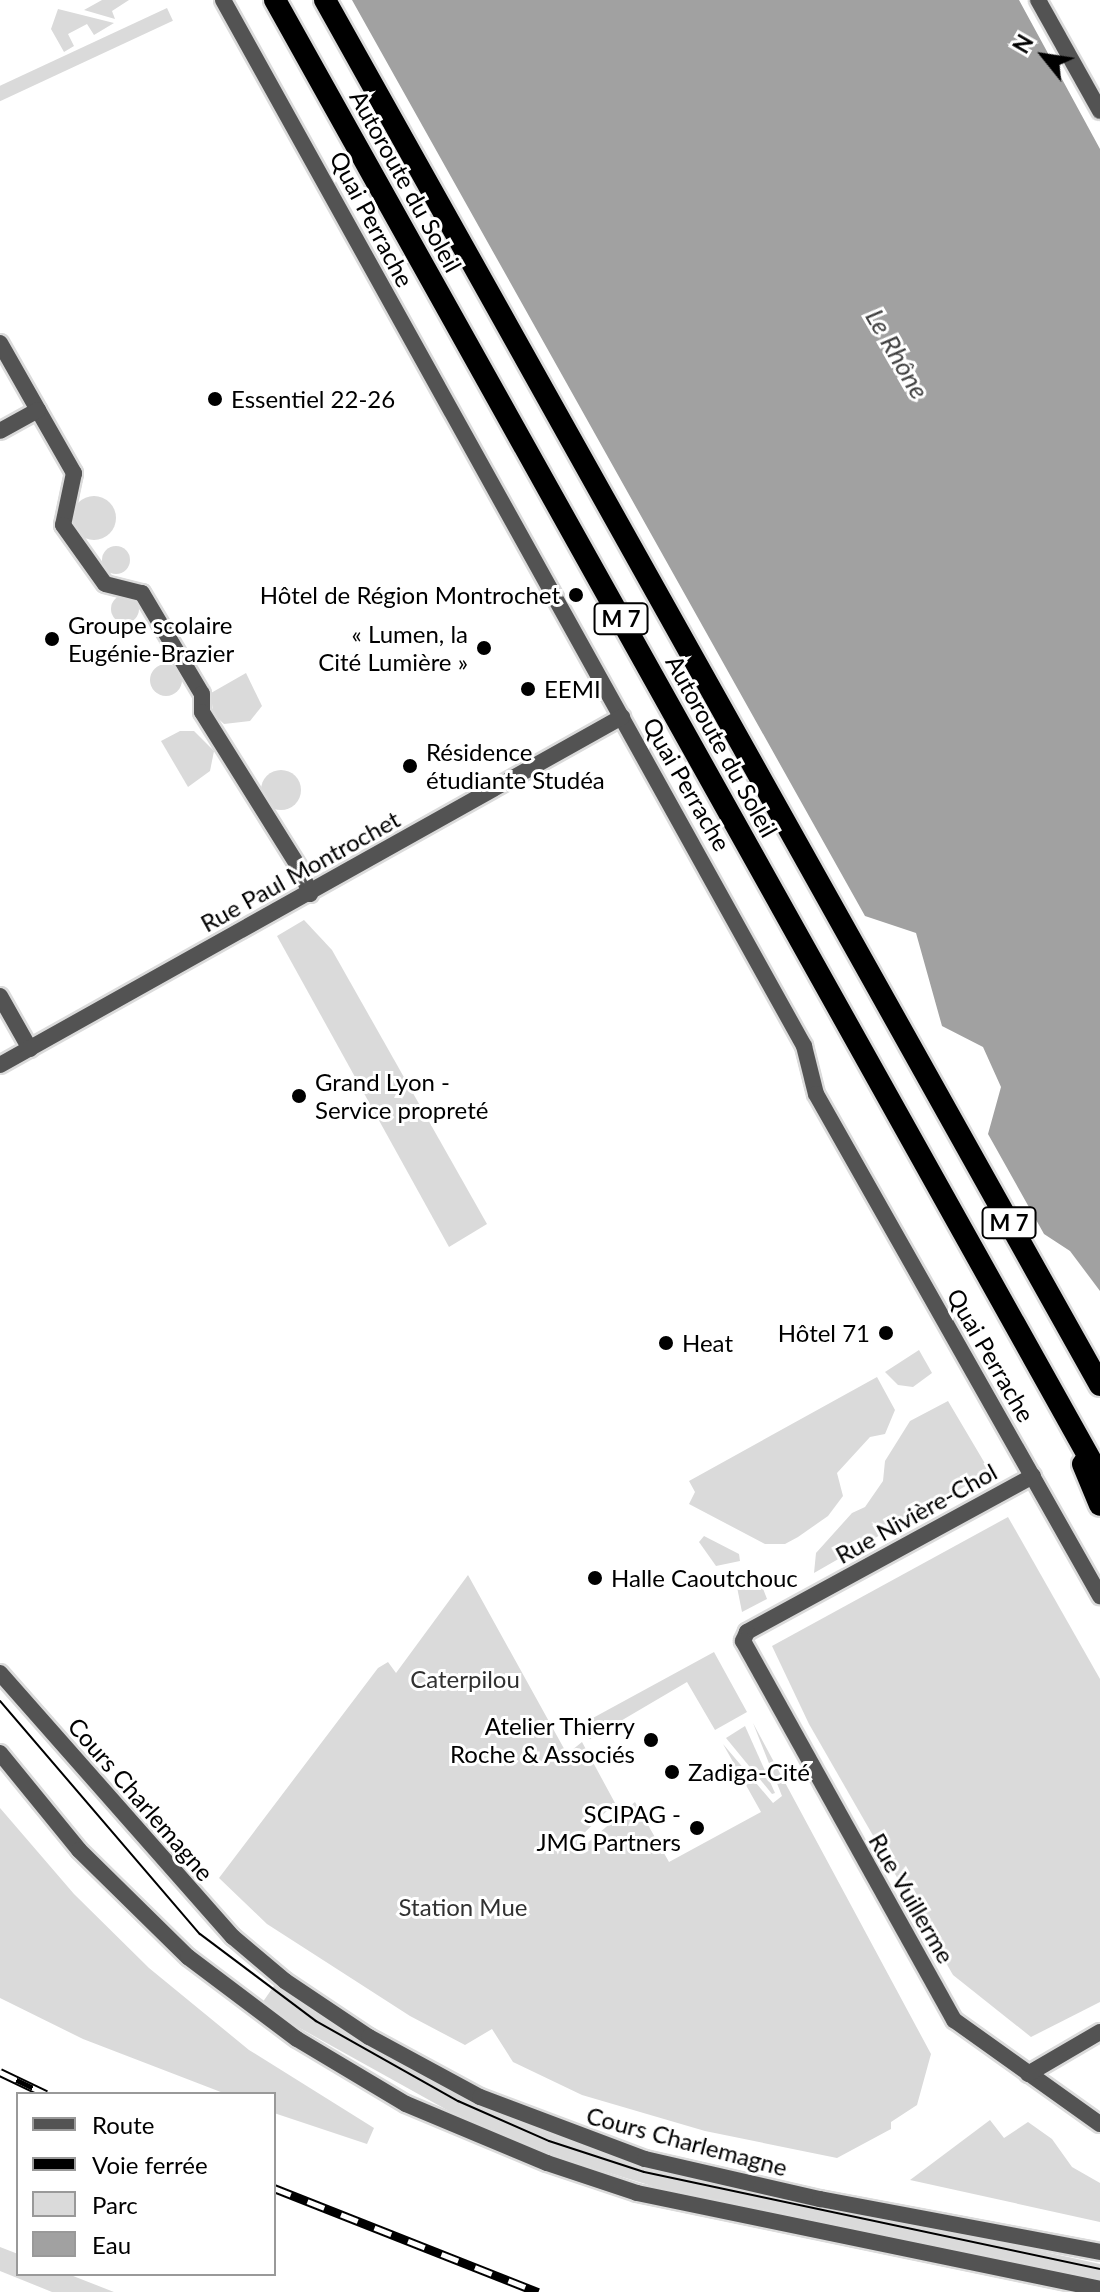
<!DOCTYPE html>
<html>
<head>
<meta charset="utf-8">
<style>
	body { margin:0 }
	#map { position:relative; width:1100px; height:2292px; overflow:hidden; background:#fff; font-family:Lato,sans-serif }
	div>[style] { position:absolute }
	.green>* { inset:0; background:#dadada; transform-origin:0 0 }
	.round { border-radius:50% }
	.water>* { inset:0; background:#a1a1a1 }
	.roads { filter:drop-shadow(2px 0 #dbdbdb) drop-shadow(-2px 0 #dbdbdb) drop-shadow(0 2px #dbdbdb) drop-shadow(0 -2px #dbdbdb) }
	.pedestrian>* { height:16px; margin:-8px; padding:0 8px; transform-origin:8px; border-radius:8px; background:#535353 }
	.minor>* { height:16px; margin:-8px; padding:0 8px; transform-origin:8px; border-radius:8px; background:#535353 }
	.tertiary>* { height:16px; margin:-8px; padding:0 8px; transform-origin:8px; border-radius:8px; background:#535353 }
	.trunk>* { height:22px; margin:-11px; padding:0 11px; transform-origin:11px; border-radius:11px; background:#000 }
	.tram>* { height:2px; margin:-1px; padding:0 1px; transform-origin:1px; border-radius:1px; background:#000 }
	.rail>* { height:9px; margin-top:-4.5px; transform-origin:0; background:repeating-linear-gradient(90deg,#fff 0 18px,#000 0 36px); box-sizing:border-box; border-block:2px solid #000 }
	.dots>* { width:22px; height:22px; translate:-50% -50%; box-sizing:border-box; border:4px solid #fff; border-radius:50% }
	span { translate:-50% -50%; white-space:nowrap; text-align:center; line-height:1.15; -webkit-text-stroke:6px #fff; paint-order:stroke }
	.shield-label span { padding:2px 6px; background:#fff; border:2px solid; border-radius:6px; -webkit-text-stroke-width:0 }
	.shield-label { font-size:22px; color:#000; font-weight:700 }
	.street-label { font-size:24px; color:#000 }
	.poi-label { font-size:24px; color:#000 }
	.left { translate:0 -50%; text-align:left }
	.right { translate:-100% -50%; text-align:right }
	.park-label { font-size:24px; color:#313131 }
	.water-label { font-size:26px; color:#424242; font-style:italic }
	.legend { position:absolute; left:16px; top:2092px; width:260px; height:184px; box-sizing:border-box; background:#fff; border:2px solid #999; margin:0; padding:10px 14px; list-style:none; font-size:24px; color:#000 }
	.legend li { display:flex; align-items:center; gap:16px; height:40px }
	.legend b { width:40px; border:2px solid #999 }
	.north { position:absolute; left:1004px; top:16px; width:80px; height:80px; -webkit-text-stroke:6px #fff; paint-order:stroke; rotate:300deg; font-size:22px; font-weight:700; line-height:32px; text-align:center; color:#000 }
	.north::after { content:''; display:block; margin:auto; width:28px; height:36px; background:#000; clip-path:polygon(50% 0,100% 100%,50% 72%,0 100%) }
</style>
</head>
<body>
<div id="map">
	<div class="green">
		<div style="clip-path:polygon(102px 0,129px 0,112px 11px,115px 19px,84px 10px)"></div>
		<div style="left:167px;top:8px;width:14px;height:191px;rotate:65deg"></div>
		<div style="clip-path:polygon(58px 9px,114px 23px,94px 35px,87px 24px,68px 34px,74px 46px,64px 52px,51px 29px)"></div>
		<div class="round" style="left:72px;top:496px;width:44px;height:44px"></div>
		<div class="round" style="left:102px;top:546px;width:28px;height:28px"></div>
		<div class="round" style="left:111px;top:595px;width:28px;height:28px"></div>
		<div class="round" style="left:150px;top:664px;width:32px;height:32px"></div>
		<div style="clip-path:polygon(246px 673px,262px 706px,250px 721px,224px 724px,213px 714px,211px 693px)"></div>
		<div style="clip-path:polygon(180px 731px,194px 731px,214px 751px,210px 771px,188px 787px,161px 741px)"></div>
		<div class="round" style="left:261px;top:770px;width:40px;height:40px"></div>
		<div style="clip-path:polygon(304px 920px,332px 950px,487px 1224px,449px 1247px,277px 936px)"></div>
		<div style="clip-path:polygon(919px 1350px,932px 1373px,913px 1387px,898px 1385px,885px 1372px)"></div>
		<div style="clip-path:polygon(877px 1377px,895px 1410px,885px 1434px,870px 1437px,837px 1473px,843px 1496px,828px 1516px,798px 1537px,785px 1544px,765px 1544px,689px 1504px,695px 1492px,689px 1481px)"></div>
		<div style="clip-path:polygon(948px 1401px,990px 1472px,814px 1573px,816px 1553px,852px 1513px,865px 1507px,883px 1481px,885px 1461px,910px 1421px)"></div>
		<div style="clip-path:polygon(1008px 1517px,1100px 1679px,1100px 2002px,1031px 2037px,953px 1975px,809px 1724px,772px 1646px)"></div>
		<div style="clip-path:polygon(704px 1536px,739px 1554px,740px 1561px,716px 1566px,699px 1542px)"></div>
		<div style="clip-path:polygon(468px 1575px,567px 1754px,582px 1742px,615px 1803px,578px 1839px,584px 1846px,635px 1802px,669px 1862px,761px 1812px,723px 1744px,773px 1803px,782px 1796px,753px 1723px,931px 2054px,917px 2105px,891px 2122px,891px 2129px,837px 2158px,705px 2131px,582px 2095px,513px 2062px,492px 2029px,465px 2045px,410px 2016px,267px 1924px,219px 1878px,378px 1668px,388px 1662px,396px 1673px)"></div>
		<div style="clip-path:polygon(747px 1581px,762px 1586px,767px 1599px,742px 1612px,737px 1587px)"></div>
		<div style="clip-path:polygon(714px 1652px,747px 1712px,715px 1730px,687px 1682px,590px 1739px,580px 1725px)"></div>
		<div style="clip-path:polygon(745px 1726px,775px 1793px,772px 1794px,726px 1738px)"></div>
		<div style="clip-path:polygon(0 1808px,74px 1894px,149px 1968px,249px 2050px,374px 2128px,367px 2144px,274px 2113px,274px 2094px,226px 2094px,83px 2039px,0 1998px)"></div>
		<div style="clip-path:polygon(276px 1983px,506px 2115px,567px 2140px,628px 2160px,1100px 2264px,1100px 2281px,701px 2201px,570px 2161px,465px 2120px,260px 2006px)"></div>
		<div style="clip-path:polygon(990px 2120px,1004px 2138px,1028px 2122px,1052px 2139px,1072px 2167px,1100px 2183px,1100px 2222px,910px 2180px)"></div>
		<div style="clip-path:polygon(0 2247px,18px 2254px,18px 2274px,68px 2274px,114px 2292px,52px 2292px,0 2271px)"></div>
	</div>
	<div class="water">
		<div style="clip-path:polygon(352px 0,1019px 0,1100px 149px,1100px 1291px,1070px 1251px,1044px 1234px,988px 1134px,1001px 1087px,983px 1047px,942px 1026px,916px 933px,865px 916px)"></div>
	</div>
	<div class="roads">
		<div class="pedestrian">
			<div style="left:1038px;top:0;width:127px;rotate:60.8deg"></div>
			<div style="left:38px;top:410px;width:73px;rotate:60.3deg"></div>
			<div style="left:74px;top:473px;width:53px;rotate:101.9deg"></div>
			<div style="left:63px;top:525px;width:72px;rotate:54.6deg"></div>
			<div style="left:105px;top:584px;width:38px;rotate:14deg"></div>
			<div style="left:142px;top:593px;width:117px;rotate:59.3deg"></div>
			<div style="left:202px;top:694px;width:18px;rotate:90deg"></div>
			<div style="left:202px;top:712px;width:185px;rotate:58deg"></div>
			<div style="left:300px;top:869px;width:27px;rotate:68deg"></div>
		</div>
		<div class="minor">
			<div style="left:0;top:343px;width:77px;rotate:60.4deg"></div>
			<div style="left:38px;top:410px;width:43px;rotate:151.1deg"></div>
			<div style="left:0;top:996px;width:61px;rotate:60.5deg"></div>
			<div style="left:1033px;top:1476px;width:326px;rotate:151.4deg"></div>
			<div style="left:747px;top:1632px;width:10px;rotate:114deg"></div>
			<div style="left:743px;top:1641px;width:434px;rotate:60.9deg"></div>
			<div style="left:954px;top:2020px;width:179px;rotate:35.5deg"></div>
			<div style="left:1028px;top:2074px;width:83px;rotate:-30.3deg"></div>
		</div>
		<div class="tertiary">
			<div style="left:223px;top:0;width:1197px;rotate:60.95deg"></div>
			<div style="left:804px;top:1046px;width:49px;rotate:76deg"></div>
			<div style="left:816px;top:1094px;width:577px;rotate:60.5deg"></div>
			<div style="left:0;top:1065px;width:713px;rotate:-29.23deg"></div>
			<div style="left:0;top:1673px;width:352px;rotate:48.6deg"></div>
			<div style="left:233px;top:1937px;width:68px;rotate:40.2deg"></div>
			<div style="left:285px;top:1981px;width:101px;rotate:33.7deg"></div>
			<div style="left:369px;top:2037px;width:126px;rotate:28.4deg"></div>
			<div style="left:480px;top:2097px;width:176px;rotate:20.6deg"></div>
			<div style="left:645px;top:2159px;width:180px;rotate:12.9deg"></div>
			<div style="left:820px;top:2199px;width:285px;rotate:10.7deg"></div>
			<div style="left:0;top:1753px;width:125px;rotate:50.8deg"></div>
			<div style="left:79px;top:1850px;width:153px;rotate:44.5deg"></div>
			<div style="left:188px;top:1957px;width:136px;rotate:37deg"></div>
			<div style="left:297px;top:2039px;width:127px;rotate:30.8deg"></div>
			<div style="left:406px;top:2104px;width:153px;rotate:22.7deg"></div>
			<div style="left:547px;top:2163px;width:95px;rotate:18.4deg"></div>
			<div style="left:637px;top:2193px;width:473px;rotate:11.7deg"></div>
		</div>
		<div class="trunk">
			<div style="left:275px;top:0;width:1692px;rotate:60.81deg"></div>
			<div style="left:325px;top:0;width:1587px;rotate:60.77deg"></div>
			<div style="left:1083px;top:1464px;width:44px;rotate:67.5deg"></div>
		</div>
	</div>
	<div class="tram">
		<div style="left:0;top:1701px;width:307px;rotate:49.4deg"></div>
		<div style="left:200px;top:1934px;width:145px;rotate:36.9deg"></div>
		<div style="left:316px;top:2021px;width:163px;rotate:29.4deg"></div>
		<div style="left:458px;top:2101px;width:99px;rotate:23.7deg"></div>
		<div style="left:549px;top:2141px;width:100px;rotate:18.1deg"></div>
		<div style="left:644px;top:2172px;width:466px;rotate:12deg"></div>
	</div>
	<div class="rail">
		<div style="left:0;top:2072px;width:51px;rotate:25.6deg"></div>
		<div style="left:274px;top:2188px;width:284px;rotate:21.5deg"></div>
	</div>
	<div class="dots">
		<div style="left:215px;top:399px;background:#000"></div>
		<div style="left:576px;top:595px;background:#000"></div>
		<div style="left:52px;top:639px;background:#000"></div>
		<div style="left:484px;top:648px;background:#000"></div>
		<div style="left:528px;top:689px;background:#000"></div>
		<div style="left:410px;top:766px;background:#000"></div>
		<div style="left:299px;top:1096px;background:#000"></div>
		<div style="left:886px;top:1333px;background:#000"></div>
		<div style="left:666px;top:1343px;background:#000"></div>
		<div style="left:595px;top:1578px;background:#000"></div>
		<div style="left:651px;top:1740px;background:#000"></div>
		<div style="left:672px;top:1772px;background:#000"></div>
		<div style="left:697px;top:1828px;background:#000"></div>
	</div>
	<div class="shield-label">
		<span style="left:621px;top:619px">M 7</span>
		<span style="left:1009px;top:1223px">M 7</span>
	</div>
	<div class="street-label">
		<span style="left:406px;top:181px;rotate:61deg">Autoroute du Soleil</span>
		<span style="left:372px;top:219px;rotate:62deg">Quai Perrache</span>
		<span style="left:722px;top:746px;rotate:61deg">Autoroute du Soleil</span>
		<span style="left:687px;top:784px;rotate:60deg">Quai Perrache</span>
		<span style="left:300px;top:871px;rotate:-29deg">Rue Paul Montrochet</span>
		<span style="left:991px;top:1355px;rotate:60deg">Quai Perrache</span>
		<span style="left:916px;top:1513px;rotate:-29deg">Rue Nivière-Chol</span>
		<span style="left:141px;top:1799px;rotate:49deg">Cours Charlemagne</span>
		<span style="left:912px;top:1898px;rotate:60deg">Rue Vuillerme</span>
		<span style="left:687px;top:2141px;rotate:15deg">Cours Charlemagne</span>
	</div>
	<div class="poi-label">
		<span class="left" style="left:231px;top:399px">Essentiel 22-26</span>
		<span class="right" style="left:560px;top:595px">Hôtel de Région Montrochet</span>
		<span class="left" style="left:68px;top:639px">Groupe scolaire<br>Eugénie-Brazier</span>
		<span class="right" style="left:468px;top:648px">« Lumen, la<br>Cité Lumière »</span>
		<span class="left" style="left:544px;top:689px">EEMI</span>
		<span class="left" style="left:426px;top:766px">Résidence<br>étudiante Studéa</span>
		<span class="left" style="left:315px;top:1096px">Grand Lyon -<br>Service propreté</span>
		<span class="right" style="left:870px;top:1333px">Hôtel 71</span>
		<span class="left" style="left:682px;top:1343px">Heat</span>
		<span class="left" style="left:611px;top:1578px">Halle Caoutchouc</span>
		<span class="right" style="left:635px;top:1740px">Atelier Thierry<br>Roche &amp; Associés</span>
		<span class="left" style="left:688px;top:1772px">Zadiga-Cité</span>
		<span class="right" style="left:681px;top:1828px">SCIPAG -<br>JMG Partners</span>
	</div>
	<div class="park-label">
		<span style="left:465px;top:1679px">Caterpilou</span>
		<span style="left:463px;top:1907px">Station Mue</span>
	</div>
	<div class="water-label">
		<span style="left:897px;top:354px;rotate:60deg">Le Rhône</span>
	</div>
	<ul class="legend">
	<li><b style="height:10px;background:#535353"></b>Route</li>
	<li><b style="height:10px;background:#000"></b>Voie ferrée</li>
	<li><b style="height:22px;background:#dadada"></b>Parc</li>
	<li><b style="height:22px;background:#a1a1a1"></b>Eau</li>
	</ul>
	<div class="north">N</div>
</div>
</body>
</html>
